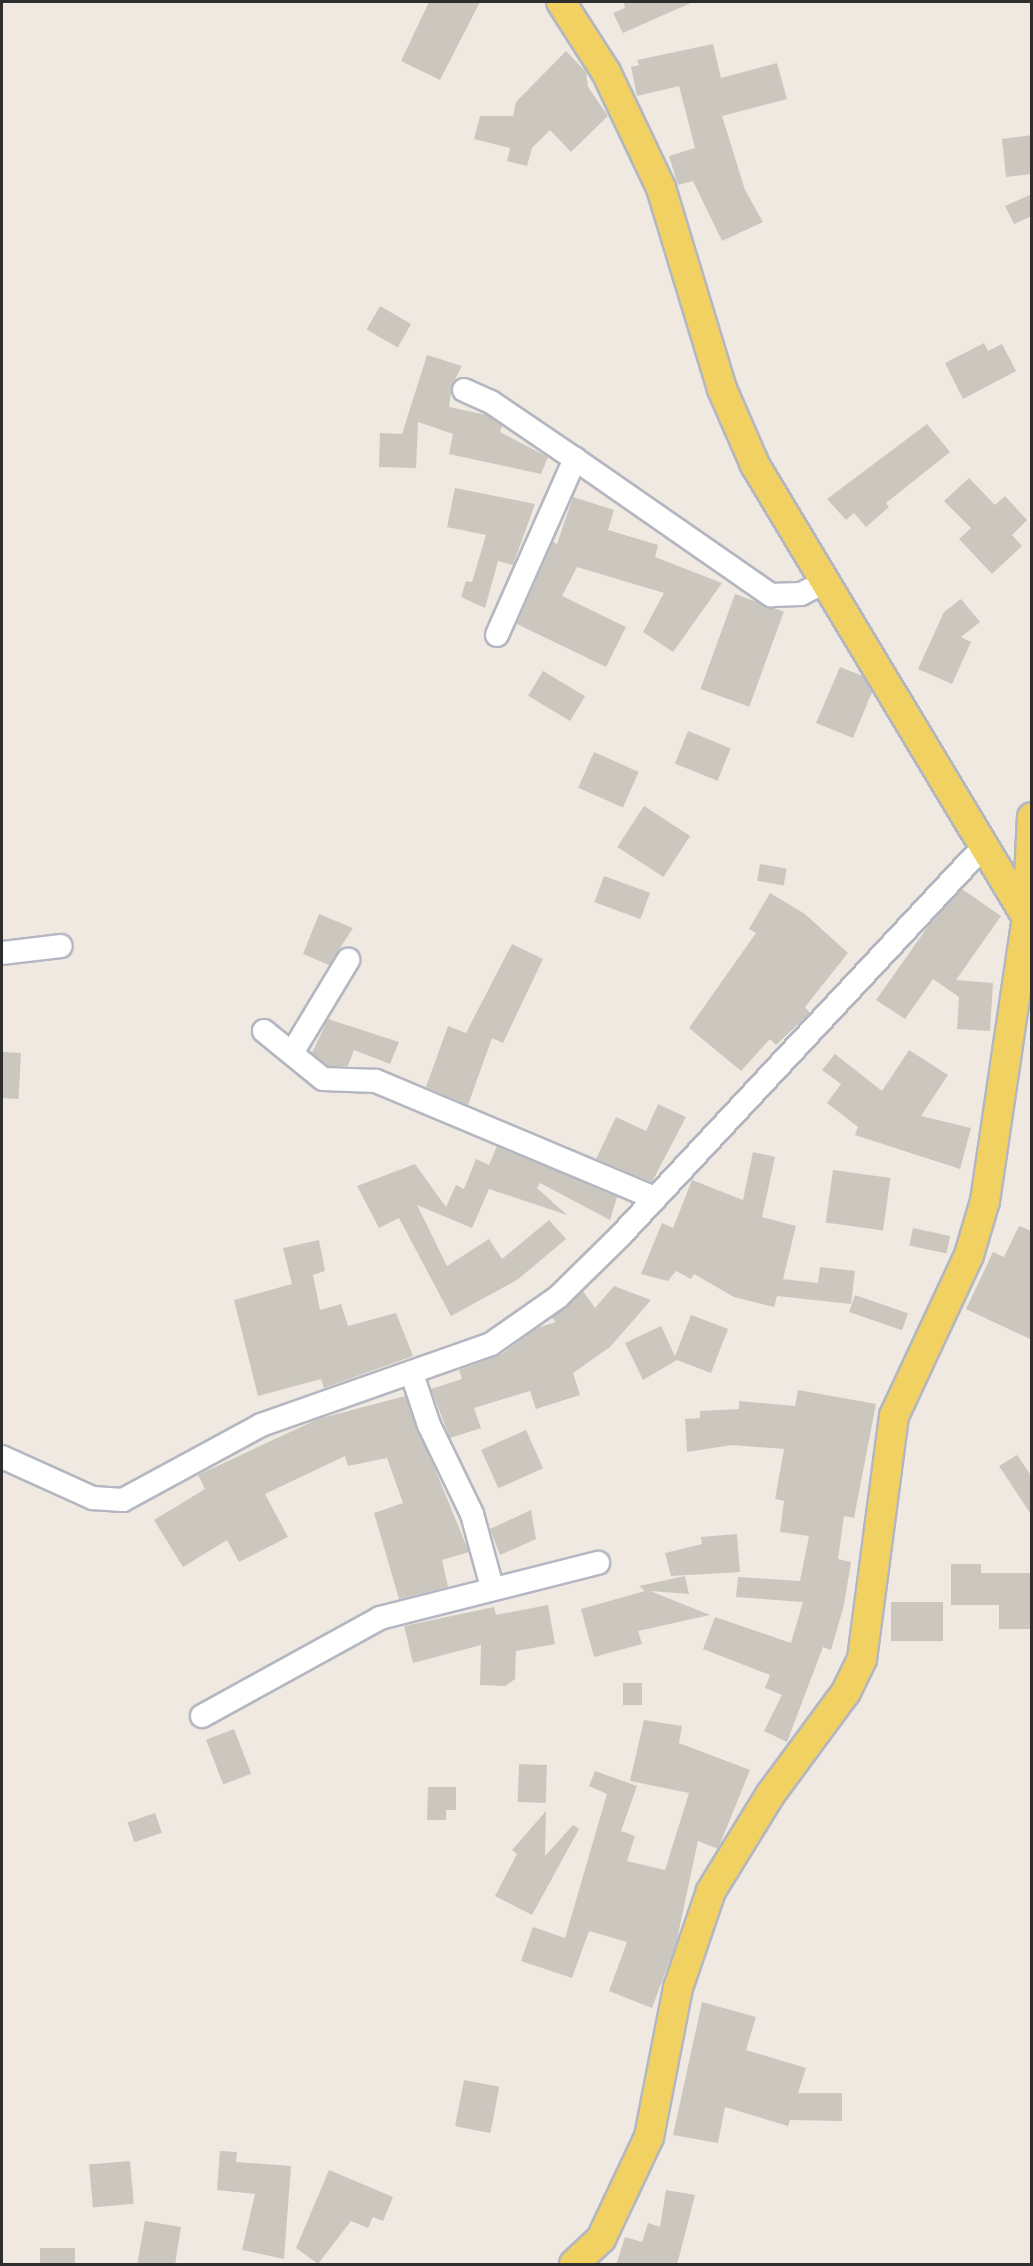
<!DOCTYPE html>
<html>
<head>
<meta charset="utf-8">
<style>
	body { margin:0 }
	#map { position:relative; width:1033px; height:2266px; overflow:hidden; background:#efe9e1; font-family:"Varela Round",sans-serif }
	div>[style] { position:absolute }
	.building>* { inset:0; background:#cbc7bf; transform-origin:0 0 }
	.roads { filter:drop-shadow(2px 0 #b4b7c1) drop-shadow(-2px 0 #b4b7c1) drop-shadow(0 2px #b4b7c1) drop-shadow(0 -2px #b4b7c1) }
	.minor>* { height:22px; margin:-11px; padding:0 11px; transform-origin:11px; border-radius:11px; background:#fff }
	.major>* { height:28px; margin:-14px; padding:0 14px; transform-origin:14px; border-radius:14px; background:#f2d163 }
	span { translate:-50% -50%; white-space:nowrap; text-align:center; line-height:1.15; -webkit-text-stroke:4.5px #fff; paint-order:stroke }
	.frame { position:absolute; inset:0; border:3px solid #2e2e2e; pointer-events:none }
</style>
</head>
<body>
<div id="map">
	<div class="building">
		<div style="clip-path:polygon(429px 2px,480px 2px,440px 80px,401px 61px)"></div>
		<div style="clip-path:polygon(623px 2px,693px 2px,623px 33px,613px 13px,625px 8px)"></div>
		<div style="clip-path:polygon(713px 44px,721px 78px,777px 63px,787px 99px,722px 116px,745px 190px,763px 222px,722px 241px,693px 181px,678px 185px,669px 156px,695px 148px,679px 86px,637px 96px,631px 67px,639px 65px,637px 60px)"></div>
		<div style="clip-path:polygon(566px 51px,586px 72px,588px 87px,608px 116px,571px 152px,550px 130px,532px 148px,527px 166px,507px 161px,510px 148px,474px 139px,480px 116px,513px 116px,516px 102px)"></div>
		<div style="clip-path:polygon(1032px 135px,1032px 174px,1006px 177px,1002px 139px)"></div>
		<div style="clip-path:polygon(1032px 194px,1032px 216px,1014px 224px,1005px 206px)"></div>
		<div style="left:380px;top:306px;width:36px;height:27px;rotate:30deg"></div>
		<div style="clip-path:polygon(984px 343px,988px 351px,1002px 344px,1016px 371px,963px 399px,945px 363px)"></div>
		<div style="clip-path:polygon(427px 355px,462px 366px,452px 385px,449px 407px,487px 415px,502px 426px,500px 432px,548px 457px,541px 474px,449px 454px,453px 434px,418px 422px,416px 468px,379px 467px,380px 433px,402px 434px)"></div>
		<div style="clip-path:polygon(927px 424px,950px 452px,886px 503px,889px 507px,866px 527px,854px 513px,846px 520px,827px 499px)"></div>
		<div style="clip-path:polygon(969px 478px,995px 505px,1005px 496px,1027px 520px,1012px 535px,1022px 546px,992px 574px,959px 539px,971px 528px,944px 501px)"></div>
		<div style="clip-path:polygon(455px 488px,535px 504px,513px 565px,498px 561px,485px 608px,461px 597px,466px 581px,472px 582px,486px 535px,447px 527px)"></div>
		<div style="clip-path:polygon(573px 497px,614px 510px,608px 530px,658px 545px,655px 557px,722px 583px,673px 652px,643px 632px,664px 593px,577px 567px,562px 596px,626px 627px,606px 667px,517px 624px,553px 542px,557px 544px)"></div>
		<div style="left:735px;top:594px;width:52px;height:101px;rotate:20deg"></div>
		<div style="clip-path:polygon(961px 599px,980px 622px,961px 637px,971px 642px,952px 684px,918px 669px,944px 612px)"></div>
		<div style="clip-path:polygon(840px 667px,863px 676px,872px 692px,853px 738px,816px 723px)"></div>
		<div style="left:543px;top:671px;width:49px;height:29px;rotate:31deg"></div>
		<div style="left:688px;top:731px;width:46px;height:35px;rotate:22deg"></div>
		<div style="left:594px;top:752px;width:49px;height:39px;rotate:24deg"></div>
		<div style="left:644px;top:806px;width:55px;height:49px;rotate:33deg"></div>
		<div style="left:760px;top:864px;width:27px;height:17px;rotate:10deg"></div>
		<div style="left:604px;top:876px;width:49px;height:28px;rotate:20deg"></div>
		<div style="clip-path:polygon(962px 889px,1001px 916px,956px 980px,993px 983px,990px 1031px,957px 1029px,959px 997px,933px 979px,905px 1019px,876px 1000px,929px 925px)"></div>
		<div style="clip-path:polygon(770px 893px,805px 914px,848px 953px,805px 1007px,810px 1013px,776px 1045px,770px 1039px,741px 1071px,689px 1028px,756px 933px,749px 929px)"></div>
		<div style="clip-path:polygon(319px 914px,353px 928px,329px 965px,303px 954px)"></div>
		<div style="clip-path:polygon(512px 944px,543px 959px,503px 1043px,492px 1038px,468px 1105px,426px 1087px,448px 1026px,466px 1033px)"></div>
		<div style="clip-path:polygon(328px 1019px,399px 1042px,390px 1064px,354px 1050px,348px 1066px,328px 1066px,312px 1053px)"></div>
		<div style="clip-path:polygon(909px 1050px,948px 1075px,921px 1116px,971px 1128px,960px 1169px,855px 1135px,858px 1127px,827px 1103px,841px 1084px,822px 1070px,835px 1054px,882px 1091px)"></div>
		<div style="left:2px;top:1052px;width:19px;height:46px;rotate:3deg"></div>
		<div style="clip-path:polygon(658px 1104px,686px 1117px,652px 1182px,596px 1159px,616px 1117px,646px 1131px)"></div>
		<div style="clip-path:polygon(497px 1146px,617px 1197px,610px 1220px,540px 1183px,537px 1188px,567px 1215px,489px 1189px,472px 1228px,417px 1205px,447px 1266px,489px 1239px,502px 1259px,549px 1220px,566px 1239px,517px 1280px,451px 1316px,399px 1218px,379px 1228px,357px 1186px,415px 1164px,446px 1207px,456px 1185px,464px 1189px,476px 1159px,489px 1165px)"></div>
		<div style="clip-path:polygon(753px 1152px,775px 1157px,762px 1217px,796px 1226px,783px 1279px,818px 1283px,820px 1267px,855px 1271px,851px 1304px,777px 1296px,774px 1307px,734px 1297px,694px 1274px,691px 1279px,676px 1271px,668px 1281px,641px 1274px,662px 1223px,673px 1228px,692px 1180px,743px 1200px)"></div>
		<div style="left:833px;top:1170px;width:58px;height:53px;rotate:8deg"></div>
		<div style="clip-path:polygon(1019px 1226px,1032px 1231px,1032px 1340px,966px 1309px,993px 1252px,1004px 1257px)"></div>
		<div style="left:913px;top:1228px;width:38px;height:18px;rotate:12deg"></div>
		<div style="clip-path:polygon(319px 1240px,325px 1271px,313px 1275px,320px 1310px,341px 1304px,348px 1326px,396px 1313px,413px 1356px,324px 1388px,321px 1379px,258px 1396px,234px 1300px,292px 1284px,283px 1248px)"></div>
		<div style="clip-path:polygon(614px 1286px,651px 1300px,610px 1347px,573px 1373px,580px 1395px,536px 1409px,530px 1391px,474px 1408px,481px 1428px,450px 1438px,431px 1389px,462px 1379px,459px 1370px,502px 1354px,537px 1328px,556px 1322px,552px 1318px,583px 1291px,595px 1308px)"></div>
		<div style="left:855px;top:1295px;width:56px;height:18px;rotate:19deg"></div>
		<div style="clip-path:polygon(691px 1315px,728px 1329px,711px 1373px,677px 1360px,643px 1380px,625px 1343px,661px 1326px,675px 1356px)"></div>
		<div style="clip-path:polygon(798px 1390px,876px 1404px,854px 1518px,844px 1516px,838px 1559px,851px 1562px,844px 1605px,831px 1650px,823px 1647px,787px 1742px,764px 1731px,782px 1695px,765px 1688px,770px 1675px,703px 1649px,715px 1617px,791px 1643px,803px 1602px,736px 1597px,738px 1577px,800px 1581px,809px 1536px,780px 1532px,784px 1501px,775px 1499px,784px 1449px,732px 1445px,687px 1452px,685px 1419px,700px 1418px,700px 1411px,739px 1409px,739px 1401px,795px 1406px)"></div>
		<div style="clip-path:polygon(405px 1396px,469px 1552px,442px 1560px,448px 1587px,399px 1599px,374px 1513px,403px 1503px,387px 1458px,348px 1466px,345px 1456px,265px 1494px,288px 1537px,239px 1562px,227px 1540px,183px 1567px,154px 1520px,205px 1489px,198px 1475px,318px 1419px)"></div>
		<div style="left:526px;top:1430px;width:42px;height:49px;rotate:66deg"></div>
		<div style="clip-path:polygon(1017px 1455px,1032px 1477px,1032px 1516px,999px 1466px)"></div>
		<div style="clip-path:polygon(531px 1510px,536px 1539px,500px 1555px,490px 1529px)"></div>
		<div style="clip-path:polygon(737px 1534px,740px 1572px,671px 1576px,665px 1553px,702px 1544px,701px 1537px)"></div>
		<div style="clip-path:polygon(951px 1564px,981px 1564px,981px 1573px,1032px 1573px,1032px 1629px,999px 1629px,999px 1605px,951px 1605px)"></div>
		<div style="clip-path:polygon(685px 1576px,689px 1594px,650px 1591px,710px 1615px,638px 1631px,642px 1644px,594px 1657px,581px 1609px,645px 1591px,639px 1586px)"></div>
		<div style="left:891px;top:1602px;width:52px;height:39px"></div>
		<div style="clip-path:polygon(548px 1605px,555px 1644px,516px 1651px,515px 1679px,505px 1686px,480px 1685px,481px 1645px,413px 1663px,404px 1626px,494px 1607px,496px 1615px)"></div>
		<div style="left:623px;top:1683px;width:19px;height:22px"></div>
		<div style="clip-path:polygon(644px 1720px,682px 1726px,679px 1743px,750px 1770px,718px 1849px,698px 1841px,676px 1944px,652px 2008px,609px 1991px,627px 1942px,589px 1931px,572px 1978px,521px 1961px,533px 1927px,565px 1938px,607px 1794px,589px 1786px,595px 1771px,637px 1786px,621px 1831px,635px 1836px,627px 1861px,665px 1870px,689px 1793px,630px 1781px)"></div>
		<div style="left:234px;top:1729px;width:48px;height:30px;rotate:69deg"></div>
		<div style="left:519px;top:1764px;width:28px;height:38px;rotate:2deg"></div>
		<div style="clip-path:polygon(428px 1787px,456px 1787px,456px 1810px,446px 1810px,446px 1820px,427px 1820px)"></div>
		<div style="clip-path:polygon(546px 1811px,545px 1856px,573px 1825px,579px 1829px,532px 1915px,495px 1896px,517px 1854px,512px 1850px)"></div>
		<div style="left:155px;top:1813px;width:21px;height:29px;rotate:71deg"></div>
		<div style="clip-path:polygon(702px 2002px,756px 2017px,746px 2050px,806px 2068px,798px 2093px,842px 2093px,842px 2121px,790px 2120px,788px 2126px,725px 2107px,718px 2143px,673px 2135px)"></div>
		<div style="left:464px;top:2080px;width:36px;height:47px;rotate:11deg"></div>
		<div style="clip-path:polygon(220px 2151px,237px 2152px,236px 2162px,291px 2166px,284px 2259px,242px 2250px,255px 2194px,217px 2190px)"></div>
		<div style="left:130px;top:2161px;width:43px;height:41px;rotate:85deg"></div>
		<div style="clip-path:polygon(329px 2170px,393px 2197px,383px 2221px,373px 2217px,368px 2228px,351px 2221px,318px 2264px,296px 2248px)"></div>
		<div style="clip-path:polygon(666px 2190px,695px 2195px,677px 2265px,616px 2265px,625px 2237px,642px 2242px,648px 2223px,660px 2227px)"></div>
		<div style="clip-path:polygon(145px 2221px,181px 2227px,175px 2265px,137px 2265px)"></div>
		<div style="left:40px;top:2248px;width:35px;height:17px"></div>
	</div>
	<div class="roads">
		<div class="minor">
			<div style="left:464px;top:390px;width:30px;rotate:24deg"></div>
			<div style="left:491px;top:402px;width:102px;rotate:34.2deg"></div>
			<div style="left:497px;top:635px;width:193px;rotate:-66.1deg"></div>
			<div style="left:575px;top:459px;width:239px;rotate:34.8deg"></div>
			<div style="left:771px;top:595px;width:30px;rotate:-2deg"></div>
			<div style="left:801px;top:594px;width:27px;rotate:-27deg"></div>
			<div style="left:2px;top:953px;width:59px;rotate:-6.8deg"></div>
			<div style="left:264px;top:1031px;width:76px;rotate:39.1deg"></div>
			<div style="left:323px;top:1079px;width:53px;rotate:2.2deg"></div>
			<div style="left:376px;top:1081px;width:303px;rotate:22.8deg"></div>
			<div style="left:292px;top:1053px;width:109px;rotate:-58.9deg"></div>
			<div style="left:412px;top:1374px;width:54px;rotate:71.6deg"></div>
			<div style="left:429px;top:1425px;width:99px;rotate:64.2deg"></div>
			<div style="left:472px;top:1514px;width:76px;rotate:74.7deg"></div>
			<div style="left:2px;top:1457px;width:100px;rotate:24.3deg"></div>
			<div style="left:93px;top:1498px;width:30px;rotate:4deg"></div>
			<div style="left:123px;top:1500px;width:157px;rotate:-28.5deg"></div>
			<div style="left:261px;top:1425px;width:244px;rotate:-19.4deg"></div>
			<div style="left:491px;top:1344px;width:82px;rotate:-35deg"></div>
			<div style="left:558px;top:1297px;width:88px;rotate:-44.5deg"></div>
			<div style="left:621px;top:1235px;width:532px;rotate:-46.98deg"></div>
			<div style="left:202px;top:1716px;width:203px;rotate:-28.8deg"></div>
			<div style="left:380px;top:1618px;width:225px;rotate:-14.2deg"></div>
		</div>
		<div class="major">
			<div style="left:561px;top:2px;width:83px;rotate:57.3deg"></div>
			<div style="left:606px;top:72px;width:128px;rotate:64.6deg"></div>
			<div style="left:661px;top:188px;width:210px;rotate:73.1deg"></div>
			<div style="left:722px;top:389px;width:83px;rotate:66.5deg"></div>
			<div style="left:755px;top:465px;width:528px;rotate:59.02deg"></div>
			<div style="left:574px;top:2264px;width:37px;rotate:-43deg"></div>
			<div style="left:601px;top:2239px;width:113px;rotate:-64.8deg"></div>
			<div style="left:649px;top:2137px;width:152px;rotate:-79deg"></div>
			<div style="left:678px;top:1988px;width:102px;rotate:-71.2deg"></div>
			<div style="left:711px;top:1891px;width:113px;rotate:-58.4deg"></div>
			<div style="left:770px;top:1795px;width:128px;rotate:-53.6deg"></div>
			<div style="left:846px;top:1692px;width:37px;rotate:-64deg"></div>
			<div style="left:862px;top:1659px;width:245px;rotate:-82.5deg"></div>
			<div style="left:894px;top:1416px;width:178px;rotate:-65deg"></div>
			<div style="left:969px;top:1255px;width:56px;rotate:-73.5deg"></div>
			<div style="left:985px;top:1201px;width:286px;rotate:-81.6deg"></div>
			<div style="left:1027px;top:918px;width:101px;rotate:-87.2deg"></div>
		</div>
	</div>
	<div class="frame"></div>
</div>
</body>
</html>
